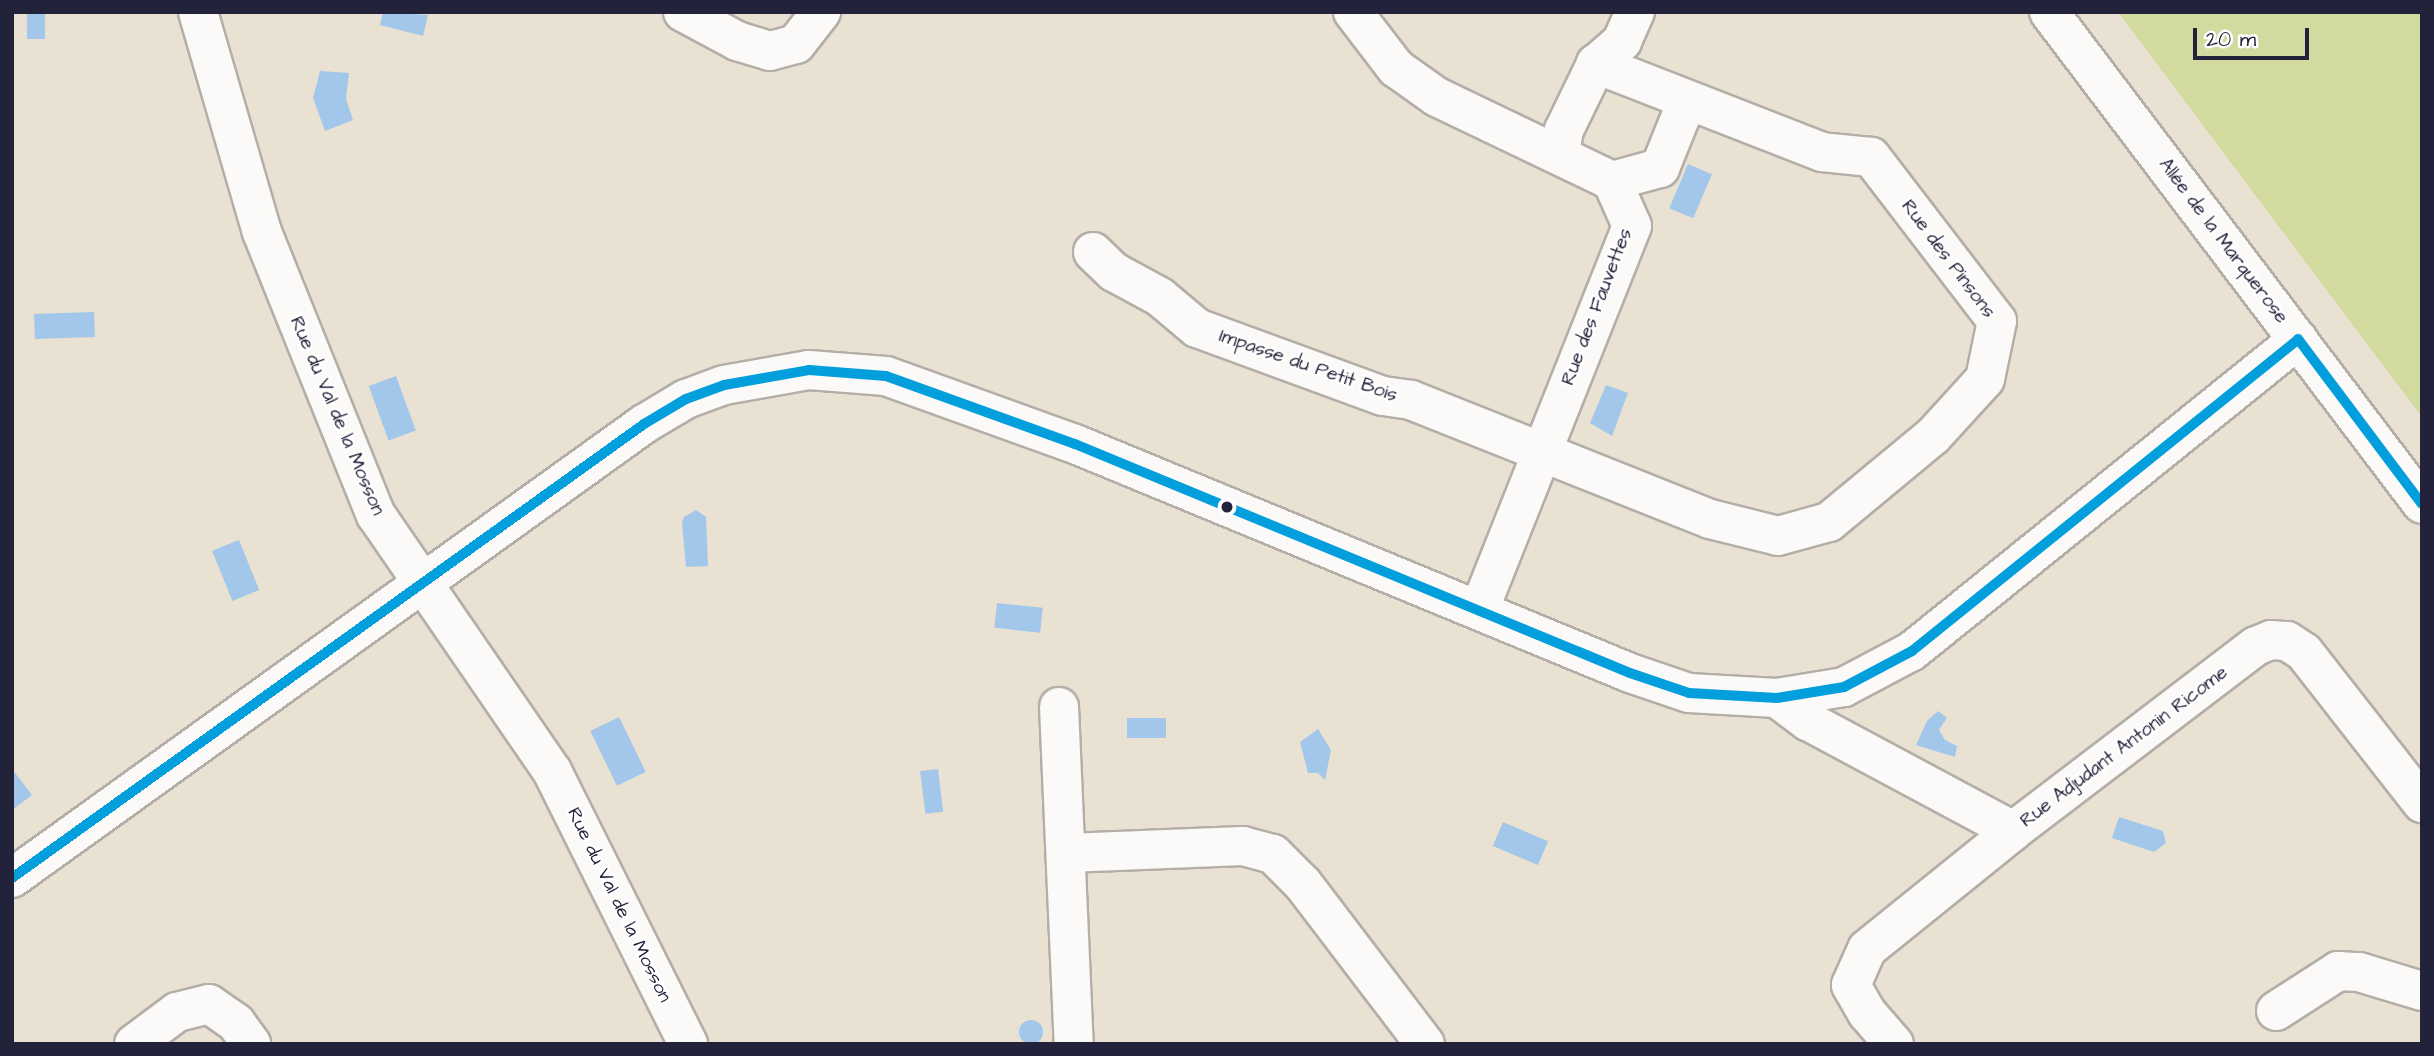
<!DOCTYPE html>
<html>
<head>
<meta charset="utf-8">
<style>
	body { margin:0 }
	#map { position:relative; width:2434px; height:1056px; overflow:hidden; background:#e9e1d2; font-family:"Architects Daughter",sans-serif }
	div>[style] { position:absolute }
	.green>* { inset:0; background:#d2daa0 }
	.water>* { inset:0; background:#a2c7ea; transform-origin:0 0 }
	.round { border-radius:50% }
	.roads { filter:drop-shadow(2px 0 #b3aea8) drop-shadow(-2px 0 #b3aea8) drop-shadow(0 2px #b3aea8) drop-shadow(0 -2px #b3aea8) }
	.minor>* { height:38px; margin:-19px; padding:0 19px; transform-origin:19px; border-radius:19px; background:#fcfaf8 }
	.bus-1>* { height:10px; margin:-5px; padding:0 5px; transform-origin:5px; border-radius:5px; background:#039fdc }
	.dots>* { width:19px; height:19px; translate:-50% -50%; box-sizing:border-box; border:4px solid #fff; border-radius:50% }
	span { translate:-50% -50%; white-space:nowrap; text-align:center; line-height:1.15; -webkit-text-stroke:5px #fff; paint-order:stroke }
	.street-label { font-size:19px; color:#22223b }
	.frame { position:absolute; inset:0; border:14px solid #22223b; pointer-events:none }
	.scale { position:absolute; left:2193px; top:28px; width:116px; height:32px; box-sizing:border-box; border:4px solid #22223b; border-top:0; padding-left:9px; font-size:21px; line-height:24px; white-space:nowrap; color:#22223b; -webkit-text-stroke:5px #fff; paint-order:stroke }
</style>
</head>
<body>
<div id="map">
	<div class="green">
		<div style="clip-path:polygon(2118px 12px,2422px 12px,2422px 417px,2370px 348px)"></div>
	</div>
	<div class="water">
		<div style="left:27px;top:12px;width:18px;height:27px"></div>
		<div style="clip-path:polygon(383px 12px,428px 15px,423px 36px,380px 25px)"></div>
		<div style="clip-path:polygon(320px 71px,349px 73px,346px 99px,353px 120px,325px 131px,313px 98px)"></div>
		<div style="left:1688px;top:164px;width:26px;height:48px;rotate:23deg"></div>
		<div style="left:94px;top:312px;width:25px;height:60px;rotate:88deg"></div>
		<div style="left:396px;top:376px;width:58px;height:29px;rotate:70deg"></div>
		<div style="clip-path:polygon(1606px 385px,1628px 393px,1612px 436px,1590px 423px)"></div>
		<div style="clip-path:polygon(696px 510px,706px 517px,708px 566px,686px 567px,682px 523px,684px 517px)"></div>
		<div style="left:239px;top:540px;width:54px;height:29px;rotate:68deg"></div>
		<div style="left:997px;top:603px;width:46px;height:25px;rotate:6deg"></div>
		<div style="clip-path:polygon(1938px 711px,1947px 718px,1939px 730px,1945px 740px,1957px 746px,1955px 757px,1916px 745px,1927px 721px)"></div>
		<div style="left:619px;top:717px;width:61px;height:32px;rotate:64deg"></div>
		<div style="left:1127px;top:718px;width:39px;height:20px"></div>
		<div style="clip-path:polygon(1318px 729px,1331px 750px,1325px 780px,1318px 773px,1308px 773px,1300px 742px)"></div>
		<div style="clip-path:polygon(12px 769px,32px 795px,12px 810px)"></div>
		<div style="left:938px;top:769px;width:43px;height:18px;rotate:83deg"></div>
		<div style="clip-path:polygon(2119px 817px,2163px 831px,2166px 843px,2154px 852px,2112px 838px)"></div>
		<div style="left:1503px;top:822px;width:49px;height:26px;rotate:23deg"></div>
		<div class="round" style="left:1019px;top:1020px;width:24px;height:24px"></div>
	</div>
	<div class="roads">
		<div class="minor">
			<div style="left:198px;top:12px;width:229px;rotate:73.8deg"></div>
			<div style="left:262px;top:232px;width:305px;rotate:68.1deg"></div>
			<div style="left:376px;top:515px;width:311px;rotate:55.5deg"></div>
			<div style="left:552px;top:771px;width:305px;rotate:63.5deg"></div>
			<div style="left:683px;top:12px;width:61px;rotate:28.2deg"></div>
			<div style="left:737px;top:41px;width:34px;rotate:17deg"></div>
			<div style="left:770px;top:51px;width:27px;rotate:-15deg"></div>
			<div style="left:796px;top:44px;width:41px;rotate:-52deg"></div>
			<div style="left:1353px;top:12px;width:71px;rotate:52.5deg"></div>
			<div style="left:1396px;top:68px;width:50px;rotate:35.3deg"></div>
			<div style="left:1437px;top:97px;width:194px;rotate:25.6deg"></div>
			<div style="left:1612px;top:181px;width:49px;rotate:66deg"></div>
			<div style="left:1632px;top:226px;width:413px;rotate:111.7deg"></div>
			<div style="left:2049px;top:12px;width:617px;rotate:52.83deg"></div>
			<div style="left:1560px;top:154px;width:24px;rotate:-81deg"></div>
			<div style="left:1564px;top:130px;width:73px;rotate:-64.1deg"></div>
			<div style="left:1596px;top:64px;width:35px;rotate:-41deg"></div>
			<div style="left:1622px;top:41px;width:32px;rotate:-66deg"></div>
			<div style="left:1612px;top:181px;width:50px;rotate:-15.2deg"></div>
			<div style="left:1660px;top:168px;width:72px;rotate:-68.1deg"></div>
			<div style="left:1093px;top:252px;width:29px;rotate:44deg"></div>
			<div style="left:1114px;top:272px;width:52px;rotate:28.5deg"></div>
			<div style="left:1160px;top:297px;width:48px;rotate:40deg"></div>
			<div style="left:1197px;top:328px;width:198px;rotate:20.1deg"></div>
			<div style="left:1383px;top:396px;width:28px;rotate:8deg"></div>
			<div style="left:1411px;top:400px;width:322px;rotate:21.7deg"></div>
			<div style="left:1710px;top:519px;width:70px;rotate:14deg"></div>
			<div style="left:1778px;top:536px;width:53px;rotate:-15.4deg"></div>
			<div style="left:1829px;top:522px;width:135px;rotate:-39.6deg"></div>
			<div style="left:1933px;top:436px;width:77px;rotate:-47.6deg"></div>
			<div style="left:1985px;top:379px;width:59px;rotate:-78.3deg"></div>
			<div style="left:1997px;top:321px;width:207px;rotate:-127.5deg"></div>
			<div style="left:1871px;top:157px;width:49px;rotate:-174.2deg"></div>
			<div style="left:1822px;top:152px;width:243px;rotate:-158.7deg"></div>
			<div style="left:1777px;top:698px;width:39px;rotate:37deg"></div>
			<div style="left:1808px;top:721px;width:233px;rotate:28.2deg"></div>
			<div style="left:1059px;top:707px;width:337px;rotate:87.5deg"></div>
			<div style="left:1067px;top:853px;width:176px;rotate:-2.3deg"></div>
			<div style="left:1243px;top:846px;width:31px;rotate:15deg"></div>
			<div style="left:1273px;top:854px;width:42px;rotate:45deg"></div>
			<div style="left:1303px;top:884px;width:201px;rotate:52.7deg"></div>
			<div style="left:12px;top:878px;width:778px;rotate:-35.69deg"></div>
			<div style="left:644px;top:424px;width:49px;rotate:-30.8deg"></div>
			<div style="left:686px;top:399px;width:40px;rotate:-20.2deg"></div>
			<div style="left:724px;top:385px;width:86px;rotate:-10deg"></div>
			<div style="left:809px;top:370px;width:77px;rotate:4.5deg"></div>
			<div style="left:886px;top:376px;width:201px;rotate:19.8deg"></div>
			<div style="left:1075px;top:444px;width:600px;rotate:22.42deg"></div>
			<div style="left:1630px;top:673px;width:62px;rotate:18.7deg"></div>
			<div style="left:1689px;top:693px;width:88px;rotate:3.3deg"></div>
			<div style="left:1777px;top:698px;width:68px;rotate:-9.3deg"></div>
			<div style="left:1844px;top:687px;width:77px;rotate:-27.9deg"></div>
			<div style="left:1912px;top:651px;width:496px;rotate:-38.9deg"></div>
			<div style="left:2276px;top:1011px;width:74px;rotate:-32.8deg"></div>
			<div style="left:2338px;top:971px;width:21px;rotate:3deg"></div>
			<div style="left:2359px;top:972px;width:66px;rotate:16.8deg"></div>
			<div style="left:134px;top:1044px;width:54px;rotate:-36.7deg"></div>
			<div style="left:177px;top:1012px;width:33px;rotate:-14deg"></div>
			<div style="left:209px;top:1004px;width:33px;rotate:35deg"></div>
			<div style="left:236px;top:1023px;width:26px;rotate:54deg"></div>
			<div style="left:1894px;top:1044px;width:41px;rotate:-131.1deg"></div>
			<div style="left:1867px;top:1013px;width:32px;rotate:-120deg"></div>
			<div style="left:1851px;top:985px;width:39px;rotate:-66deg"></div>
			<div style="left:1867px;top:949px;width:188px;rotate:-38.9deg"></div>
			<div style="left:2013px;top:831px;width:305px;rotate:-37.3deg"></div>
			<div style="left:2256px;top:646px;width:16px;rotate:-22deg"></div>
			<div style="left:2271px;top:640px;width:16px;rotate:4deg"></div>
			<div style="left:2287px;top:641px;width:20px;rotate:33deg"></div>
			<div style="left:2304px;top:652px;width:192px;rotate:52deg"></div>
		</div>
	</div>
	<div class="bus-1">
		<div style="left:2298px;top:339px;width:206px;rotate:53.1deg"></div>
		<div style="left:12px;top:878px;width:778px;rotate:-35.69deg"></div>
		<div style="left:644px;top:424px;width:49px;rotate:-30.8deg"></div>
		<div style="left:686px;top:399px;width:40px;rotate:-20.2deg"></div>
		<div style="left:724px;top:385px;width:86px;rotate:-10deg"></div>
		<div style="left:809px;top:370px;width:77px;rotate:4.5deg"></div>
		<div style="left:886px;top:376px;width:201px;rotate:19.8deg"></div>
		<div style="left:1075px;top:444px;width:600px;rotate:22.42deg"></div>
		<div style="left:1630px;top:673px;width:62px;rotate:18.7deg"></div>
		<div style="left:1689px;top:693px;width:88px;rotate:3.3deg"></div>
		<div style="left:1777px;top:698px;width:68px;rotate:-9.3deg"></div>
		<div style="left:1844px;top:687px;width:77px;rotate:-27.9deg"></div>
		<div style="left:1912px;top:651px;width:496px;rotate:-38.9deg"></div>
	</div>
	<div class="dots">
		<div style="left:1227px;top:507px;background:#22223b"></div>
	</div>
	<div class="street-label">
		<span style="left:2223px;top:241px;rotate:53deg">Allée de la Marquerose</span>
		<span style="left:1948px;top:259px;rotate:53deg">Rue des Pinsons</span>
		<span style="left:1597px;top:307px;rotate:-69deg">Rue des Fauvettes</span>
		<span style="left:1308px;top:366px;rotate:19deg">Impasse du Petit Bois</span>
		<span style="left:337px;top:416px;rotate:67deg">Rue du Val de la Mosson</span>
		<span style="left:2124px;top:747px;rotate:-37deg">Rue Adjudant Antonin Ricome</span>
		<span style="left:619px;top:905px;rotate:64deg">Rue du Val de la Mosson</span>
	</div>
	<div class="frame"></div>
	<div class="scale">20 m</div>
</div>
</body>
</html>
